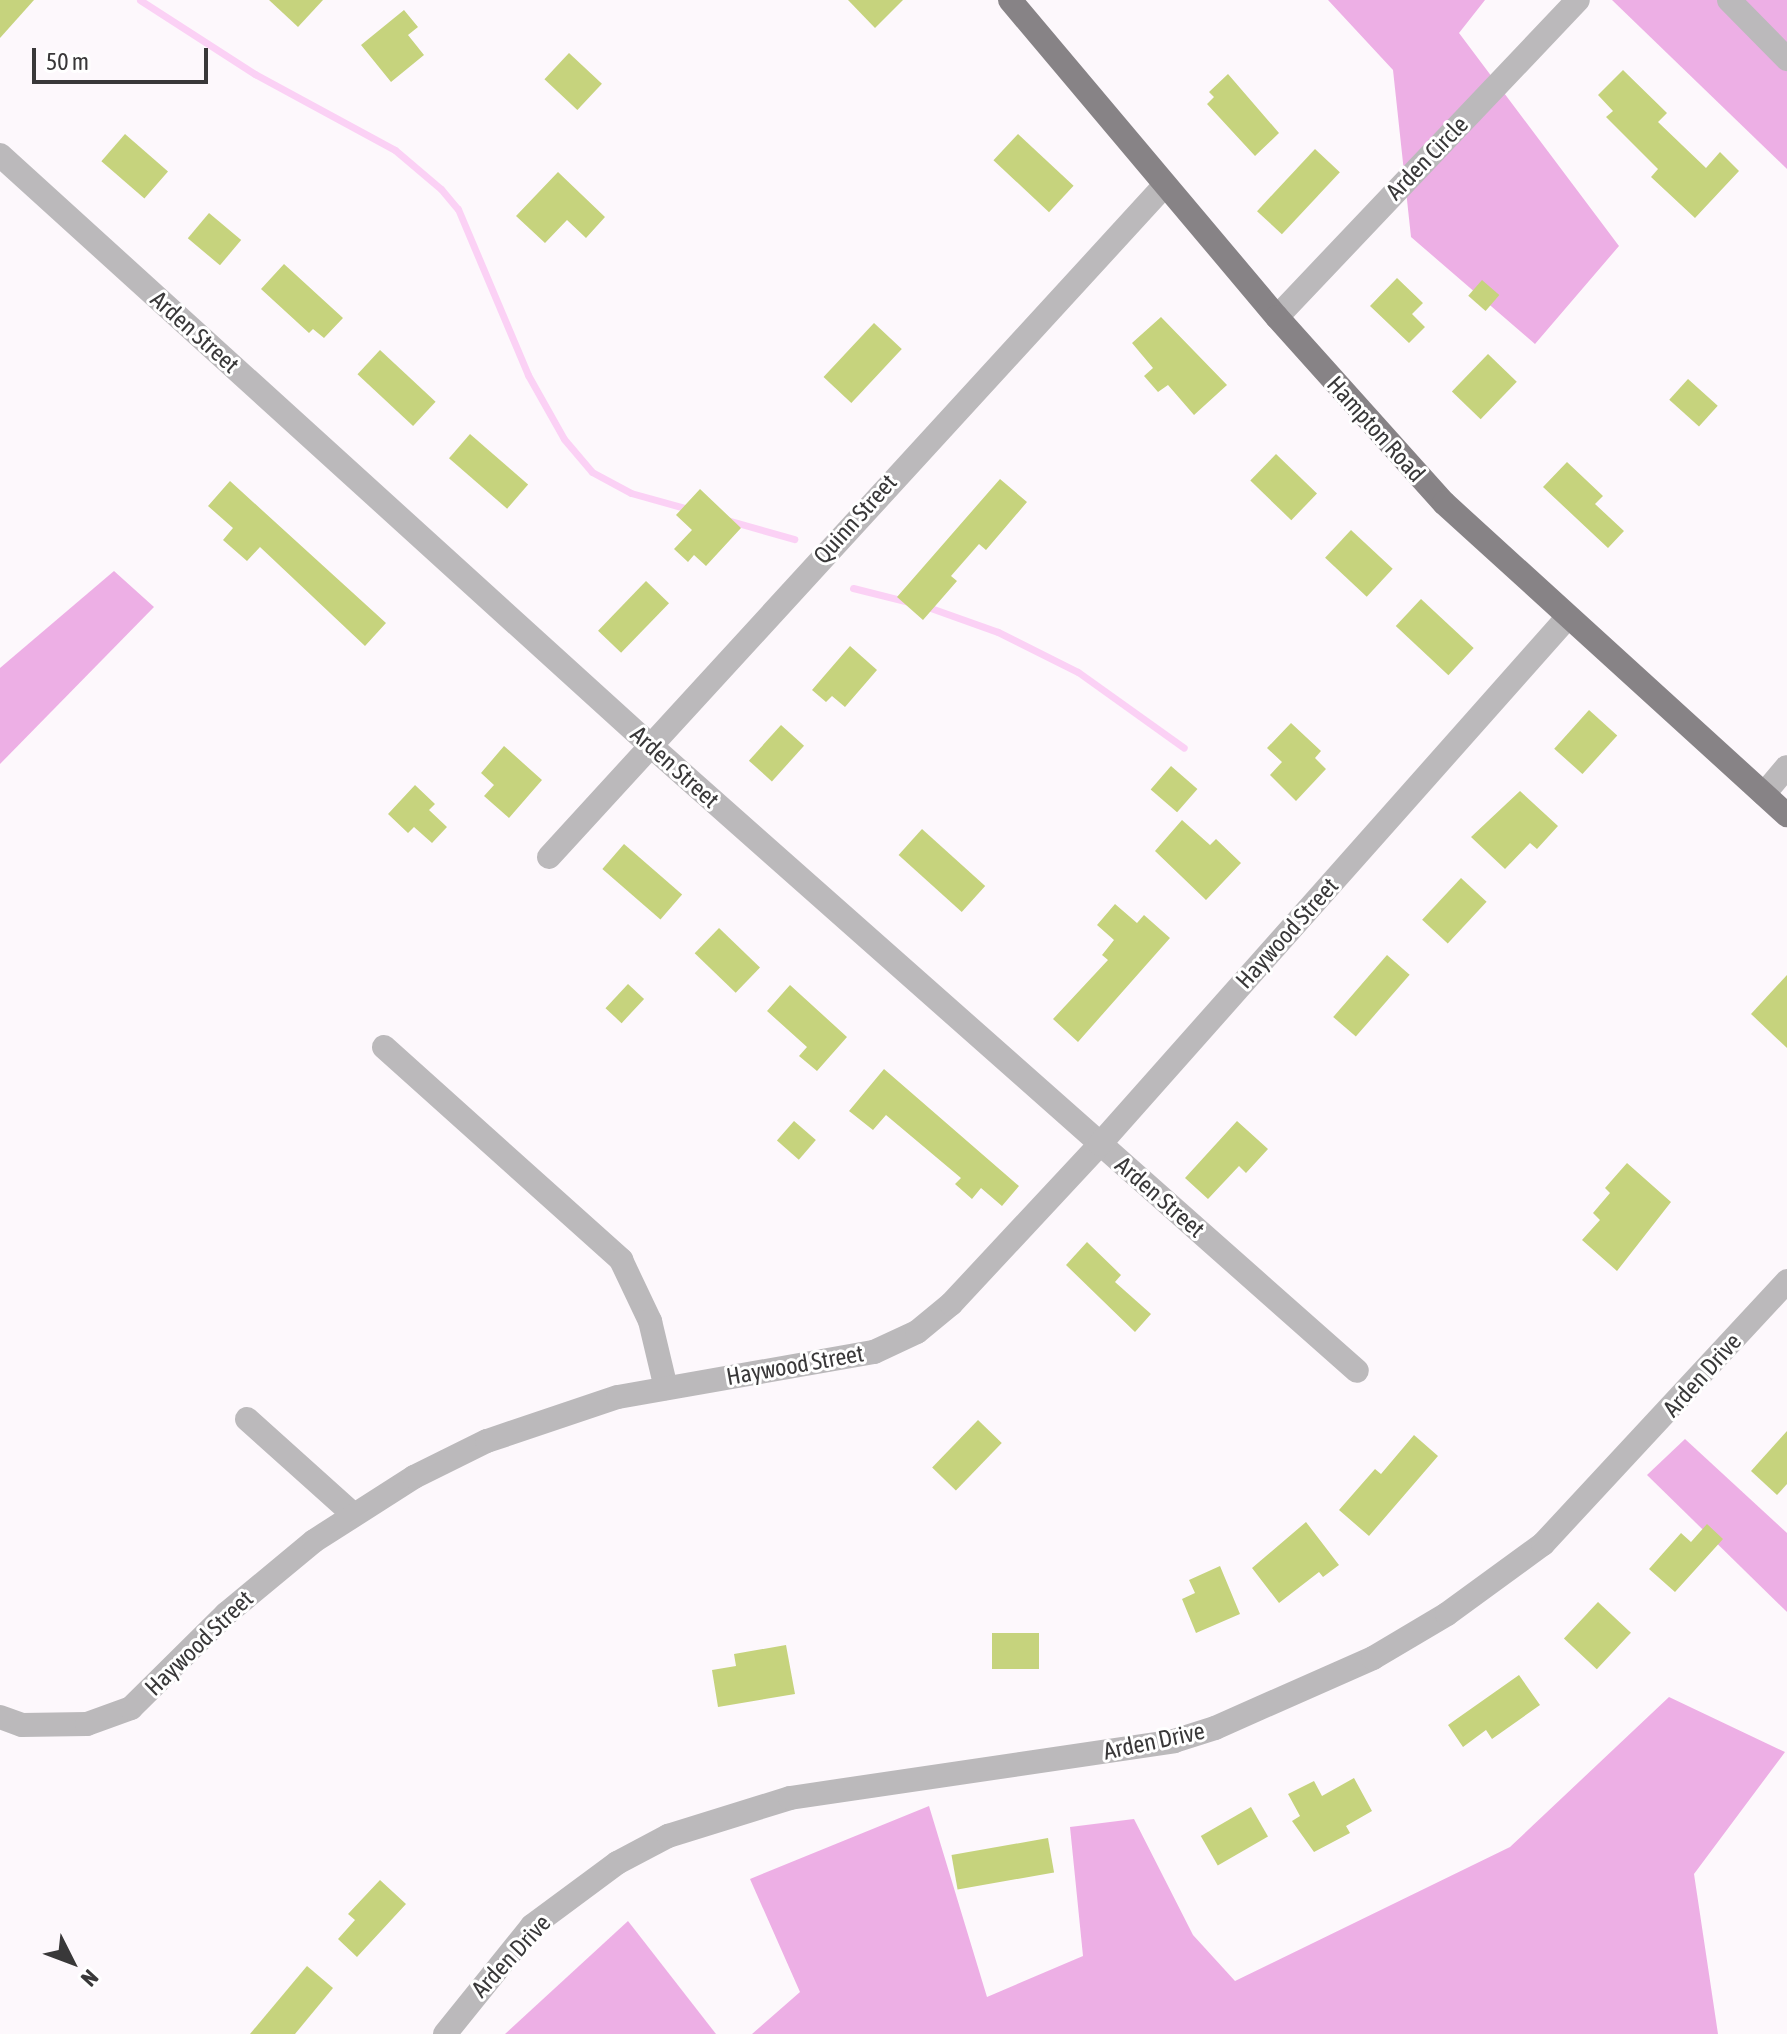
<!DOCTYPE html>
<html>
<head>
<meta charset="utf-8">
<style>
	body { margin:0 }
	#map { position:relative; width:1787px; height:2034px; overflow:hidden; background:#fdf8fc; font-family:"Asap Condensed",sans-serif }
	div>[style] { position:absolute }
	.green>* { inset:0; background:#edafe5 }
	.stream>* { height:7px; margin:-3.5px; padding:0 3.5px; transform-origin:3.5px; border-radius:3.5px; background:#fbd1f5 }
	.building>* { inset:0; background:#c6d37d; transform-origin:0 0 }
	.minor>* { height:24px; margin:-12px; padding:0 12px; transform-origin:12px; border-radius:12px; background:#bbb9bb }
	.major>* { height:24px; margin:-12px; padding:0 12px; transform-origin:12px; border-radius:12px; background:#878386 }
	span { translate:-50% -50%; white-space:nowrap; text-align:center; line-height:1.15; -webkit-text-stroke:6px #fff; paint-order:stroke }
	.street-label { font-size:24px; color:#393839 }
	.north { position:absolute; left:32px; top:1922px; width:80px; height:80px; -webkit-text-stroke:6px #fff; paint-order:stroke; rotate:132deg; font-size:22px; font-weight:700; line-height:32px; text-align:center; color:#393839 }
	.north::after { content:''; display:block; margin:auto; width:28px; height:36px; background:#393839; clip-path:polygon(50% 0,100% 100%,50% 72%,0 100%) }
	.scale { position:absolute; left:32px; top:48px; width:176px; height:36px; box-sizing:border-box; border:4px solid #393839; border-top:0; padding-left:10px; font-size:24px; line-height:28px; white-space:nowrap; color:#393839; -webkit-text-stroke:6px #fff; paint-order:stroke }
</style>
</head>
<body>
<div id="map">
	<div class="green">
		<div style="clip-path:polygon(1328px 0,1485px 0,1459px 33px,1619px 246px,1535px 344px,1411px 237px,1393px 70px)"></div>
		<div style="clip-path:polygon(1612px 0,1787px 0,1787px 169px)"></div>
		<div style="clip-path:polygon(114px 571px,154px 607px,0 764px,0 668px)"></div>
		<div style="clip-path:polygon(1685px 1439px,1787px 1533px,1787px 1612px,1647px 1475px)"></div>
		<div style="clip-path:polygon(1669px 1697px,1785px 1752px,1694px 1874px,1718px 2034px,752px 2034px,800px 1992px,750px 1879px,929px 1806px,987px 1997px,1083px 1956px,1070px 1827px,1134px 1819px,1193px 1935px,1235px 1981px,1510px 1847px)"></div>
		<div style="clip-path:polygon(628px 1921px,716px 2034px,505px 2034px)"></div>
	</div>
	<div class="stream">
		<div style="left:140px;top:0;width:137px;rotate:32.8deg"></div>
		<div style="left:255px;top:74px;width:159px;rotate:28.5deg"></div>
		<div style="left:395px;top:150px;width:60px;rotate:40.3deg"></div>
		<div style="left:441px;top:189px;width:26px;rotate:50deg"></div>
		<div style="left:458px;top:209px;width:180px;rotate:67.1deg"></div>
		<div style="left:528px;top:375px;width:73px;rotate:60.6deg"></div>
		<div style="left:564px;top:439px;width:43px;rotate:49.7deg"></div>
		<div style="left:592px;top:472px;width:44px;rotate:28.3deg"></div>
		<div style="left:631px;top:493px;width:63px;rotate:15.6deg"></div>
		<div style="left:727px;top:520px;width:70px;rotate:15.8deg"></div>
		<div style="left:853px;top:588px;width:58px;rotate:14deg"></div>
		<div style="left:925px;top:606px;width:77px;rotate:19.6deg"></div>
		<div style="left:998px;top:632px;width:89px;rotate:26.6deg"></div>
		<div style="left:1078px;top:672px;width:130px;rotate:35.6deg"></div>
	</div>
	<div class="building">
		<div style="clip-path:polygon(0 0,34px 0,0 38px)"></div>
		<div style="clip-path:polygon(269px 0,323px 0,298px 27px)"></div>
		<div style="clip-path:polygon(848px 0,903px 0,875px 28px)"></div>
		<div style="clip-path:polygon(404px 10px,418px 27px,408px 35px,424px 55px,391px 82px,361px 45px)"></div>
		<div style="left:569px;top:53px;width:45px;height:36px;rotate:43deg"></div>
		<div style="clip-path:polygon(1623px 70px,1667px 113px,1658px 122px,1706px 168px,1720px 152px,1739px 171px,1695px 218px,1651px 177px,1658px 169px,1606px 117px,1613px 111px,1598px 95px)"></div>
		<div style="clip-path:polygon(1228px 74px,1279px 133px,1255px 156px,1207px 104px,1214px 97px,1209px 92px)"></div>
		<div style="left:125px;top:134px;width:57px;height:36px;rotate:41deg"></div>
		<div style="left:1018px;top:134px;width:76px;height:36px;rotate:43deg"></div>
		<div style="left:1315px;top:149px;width:34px;height:85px;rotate:43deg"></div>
		<div style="clip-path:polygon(558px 172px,605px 217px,586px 238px,567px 220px,545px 243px,516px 216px)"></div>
		<div style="left:209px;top:213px;width:42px;height:33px;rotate:40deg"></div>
		<div style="clip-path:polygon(284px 264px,343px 318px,324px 338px,313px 329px,309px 333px,261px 289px)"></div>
		<div style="clip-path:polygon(1397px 278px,1423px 303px,1412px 314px,1425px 327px,1409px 343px,1370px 306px)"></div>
		<div style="left:1482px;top:280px;width:23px;height:21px;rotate:41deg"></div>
		<div style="clip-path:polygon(1161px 317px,1227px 385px,1194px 415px,1168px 385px,1158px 392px,1144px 376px,1153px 368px,1132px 343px)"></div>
		<div style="left:874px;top:323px;width:38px;height:74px;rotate:43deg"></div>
		<div style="left:380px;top:350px;width:76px;height:33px;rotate:43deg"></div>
		<div style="left:1488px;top:354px;width:40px;height:52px;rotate:44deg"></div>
		<div style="left:1688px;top:379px;width:40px;height:28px;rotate:42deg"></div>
		<div style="left:470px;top:434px;width:77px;height:32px;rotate:41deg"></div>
		<div style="left:1276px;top:454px;width:57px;height:37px;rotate:44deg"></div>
		<div style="clip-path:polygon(1567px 462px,1603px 496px,1595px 504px,1624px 531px,1608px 548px,1543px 487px)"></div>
		<div style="clip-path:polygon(1000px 479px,1027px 502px,986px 550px,979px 544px,951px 576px,957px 581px,923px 620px,897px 597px)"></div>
		<div style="clip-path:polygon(230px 481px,386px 623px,365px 646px,260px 547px,247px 561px,223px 540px,233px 528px,208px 506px)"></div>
		<div style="clip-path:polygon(700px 489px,741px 528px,706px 566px,694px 555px,688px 562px,674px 549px,692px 530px,676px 515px)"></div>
		<div style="left:1351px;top:530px;width:57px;height:38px;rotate:43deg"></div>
		<div style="left:646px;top:581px;width:32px;height:69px;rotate:44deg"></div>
		<div style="left:1421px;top:599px;width:72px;height:37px;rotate:43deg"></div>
		<div style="clip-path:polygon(850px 646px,877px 670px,845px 707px,832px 696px,826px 702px,812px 690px)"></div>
		<div style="left:1589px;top:710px;width:38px;height:52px;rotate:42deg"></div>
		<div style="clip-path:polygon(1291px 723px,1321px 751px,1315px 758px,1326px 769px,1296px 801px,1270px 775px,1282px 762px,1267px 748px)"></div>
		<div style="left:781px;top:725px;width:31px;height:48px;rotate:42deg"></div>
		<div style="clip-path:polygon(504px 746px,542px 780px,509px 818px,484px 796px,494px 785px,481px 773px)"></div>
		<div style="left:1171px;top:766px;width:35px;height:31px;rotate:41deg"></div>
		<div style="clip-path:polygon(415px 785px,435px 804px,429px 810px,447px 827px,432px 843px,414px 827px,408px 833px,388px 814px)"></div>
		<div style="clip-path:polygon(1520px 791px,1558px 826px,1537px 849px,1530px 843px,1505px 869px,1471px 837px)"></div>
		<div style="clip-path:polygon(1182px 820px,1210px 845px,1216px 839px,1241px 863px,1206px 900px,1155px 851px)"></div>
		<div style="left:922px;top:829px;width:85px;height:35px;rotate:42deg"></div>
		<div style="left:624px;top:844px;width:77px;height:33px;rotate:41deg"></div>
		<div style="left:1461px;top:878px;width:35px;height:57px;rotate:43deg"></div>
		<div style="clip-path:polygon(1115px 904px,1137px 923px,1144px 915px,1170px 938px,1078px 1042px,1053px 1019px,1108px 960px,1102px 955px,1114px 940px,1097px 925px)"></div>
		<div style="left:719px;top:928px;width:57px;height:35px;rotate:44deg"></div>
		<div style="left:1387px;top:955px;width:30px;height:82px;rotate:41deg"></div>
		<div style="clip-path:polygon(1787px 975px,1787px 1048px,1751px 1014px)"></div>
		<div style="left:628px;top:984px;width:22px;height:33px;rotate:43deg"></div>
		<div style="clip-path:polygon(790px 985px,847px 1037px,817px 1071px,799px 1056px,807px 1047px,767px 1011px)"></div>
		<div style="clip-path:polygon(884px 1069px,1019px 1186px,1002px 1206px,981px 1188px,972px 1199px,955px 1184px,961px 1178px,886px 1115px,873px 1130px,849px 1111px)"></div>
		<div style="left:794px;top:1121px;width:29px;height:26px;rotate:41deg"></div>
		<div style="clip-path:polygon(1237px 1121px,1268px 1149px,1246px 1173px,1239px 1166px,1208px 1199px,1185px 1178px)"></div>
		<div style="clip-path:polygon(1627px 1163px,1671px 1202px,1617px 1271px,1582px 1240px,1600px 1220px,1593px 1213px,1610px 1193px,1605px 1188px)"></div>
		<div style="clip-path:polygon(1087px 1242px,1121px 1275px,1115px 1282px,1151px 1314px,1135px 1332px,1066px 1265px)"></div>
		<div style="left:978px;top:1420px;width:33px;height:66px;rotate:44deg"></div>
		<div style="clip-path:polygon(1787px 1431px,1787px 1484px,1777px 1495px,1751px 1471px)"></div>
		<div style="clip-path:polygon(1414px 1435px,1438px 1456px,1369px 1536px,1339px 1510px,1375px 1469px,1381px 1474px)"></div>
		<div style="clip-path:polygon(1306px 1522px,1339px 1565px,1323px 1577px,1319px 1572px,1279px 1603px,1252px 1568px)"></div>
		<div style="clip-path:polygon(1707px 1524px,1723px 1539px,1675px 1592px,1649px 1569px,1681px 1533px,1691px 1542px)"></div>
		<div style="clip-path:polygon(1220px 1566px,1240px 1614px,1196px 1633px,1182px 1599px,1195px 1593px,1189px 1580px)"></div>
		<div style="left:1598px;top:1602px;width:45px;height:50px;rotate:43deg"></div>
		<div style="left:1039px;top:1633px;width:36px;height:47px;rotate:90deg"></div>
		<div style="clip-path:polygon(786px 1645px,795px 1694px,718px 1707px,712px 1670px,736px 1666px,734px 1654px)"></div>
		<div style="clip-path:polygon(1519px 1675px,1540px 1705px,1492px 1739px,1486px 1730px,1463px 1747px,1448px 1725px)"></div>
		<div style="clip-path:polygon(1354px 1778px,1372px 1811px,1346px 1826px,1350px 1833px,1314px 1852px,1292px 1821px,1300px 1816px,1288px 1794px,1314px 1781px,1322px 1796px)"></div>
		<div style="left:1251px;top:1807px;width:34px;height:58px;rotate:60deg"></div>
		<div style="left:1048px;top:1838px;width:35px;height:98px;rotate:80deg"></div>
		<div style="clip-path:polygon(380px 1880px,406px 1904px,357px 1957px,338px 1939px,355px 1920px,348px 1914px)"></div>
		<div style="clip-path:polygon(307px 1966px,333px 1988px,295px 2034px,250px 2034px)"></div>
	</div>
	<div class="minor">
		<div style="left:1729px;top:0;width:83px;rotate:45.5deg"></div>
		<div style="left:0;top:155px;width:878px;rotate:42.23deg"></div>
		<div style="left:650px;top:745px;width:944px;rotate:41.52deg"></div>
		<div style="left:1277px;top:317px;width:437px;rotate:-46.5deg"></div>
		<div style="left:1764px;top:794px;width:35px;rotate:-50deg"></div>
		<div style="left:549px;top:857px;width:910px;rotate:-47.49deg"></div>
		<div style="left:384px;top:1047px;width:319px;rotate:41.9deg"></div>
		<div style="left:621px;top:1260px;width:68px;rotate:64.6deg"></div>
		<div style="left:650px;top:1321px;width:69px;rotate:76.6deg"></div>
		<div style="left:247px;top:1419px;width:142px;rotate:41.9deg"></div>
		<div style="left:0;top:1717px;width:23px;rotate:20deg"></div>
		<div style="left:22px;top:1725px;width:65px;rotate:-0.9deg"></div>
		<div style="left:87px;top:1724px;width:47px;rotate:-20deg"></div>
		<div style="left:131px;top:1708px;width:134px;rotate:-44.7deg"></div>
		<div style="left:226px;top:1614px;width:114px;rotate:-39.7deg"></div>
		<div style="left:314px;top:1541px;width:119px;rotate:-32.6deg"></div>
		<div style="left:414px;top:1477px;width:81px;rotate:-26.3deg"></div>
		<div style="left:487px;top:1441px;width:138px;rotate:-18.6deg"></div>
		<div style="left:618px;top:1397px;width:260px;rotate:-10deg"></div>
		<div style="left:874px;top:1352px;width:47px;rotate:-24.9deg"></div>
		<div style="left:917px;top:1332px;width:44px;rotate:-39.5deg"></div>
		<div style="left:951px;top:1304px;width:219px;rotate:-47deg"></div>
		<div style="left:1100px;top:1144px;width:703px;rotate:-48.4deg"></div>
		<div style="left:445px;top:2034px;width:139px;rotate:-51.1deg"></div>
		<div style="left:532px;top:1926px;width:106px;rotate:-36.5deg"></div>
		<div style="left:617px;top:1863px;width:58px;rotate:-27.9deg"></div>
		<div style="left:668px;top:1836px;width:128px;rotate:-17.3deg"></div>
		<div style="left:790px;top:1798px;width:388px;rotate:-8.4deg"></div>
		<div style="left:1174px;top:1741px;width:43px;rotate:-17.6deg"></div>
		<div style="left:1215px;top:1728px;width:173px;rotate:-23.9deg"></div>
		<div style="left:1373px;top:1658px;width:86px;rotate:-30.7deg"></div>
		<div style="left:1447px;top:1614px;width:119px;rotate:-36.1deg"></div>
		<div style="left:1543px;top:1544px;width:359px;rotate:-47.1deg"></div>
	</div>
	<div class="major">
		<div style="left:1010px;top:0;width:414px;rotate:49.9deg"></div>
		<div style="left:1277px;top:317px;width:250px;rotate:48.1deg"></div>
		<div style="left:1444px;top:503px;width:464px;rotate:42.3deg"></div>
	</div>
	<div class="street-label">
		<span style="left:1427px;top:158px;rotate:-46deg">Arden Circle</span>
		<span style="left:195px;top:332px;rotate:42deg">Arden Street</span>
		<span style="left:1376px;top:429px;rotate:48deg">Hampton Road</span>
		<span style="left:855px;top:519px;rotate:-48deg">Quinn Street</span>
		<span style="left:675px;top:767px;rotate:42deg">Arden Street</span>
		<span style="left:1287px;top:933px;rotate:-48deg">Haywood Street</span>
		<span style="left:1160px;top:1197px;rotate:41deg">Arden Street</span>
		<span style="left:795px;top:1365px;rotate:-10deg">Haywood Street</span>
		<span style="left:1702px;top:1375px;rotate:-48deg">Arden Drive</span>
		<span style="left:199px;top:1643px;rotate:-44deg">Haywood Street</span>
		<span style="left:1154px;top:1741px;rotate:-12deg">Arden Drive</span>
		<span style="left:511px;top:1956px;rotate:-47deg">Arden Drive</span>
	</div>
	<div class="north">N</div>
	<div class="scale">50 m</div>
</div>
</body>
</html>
